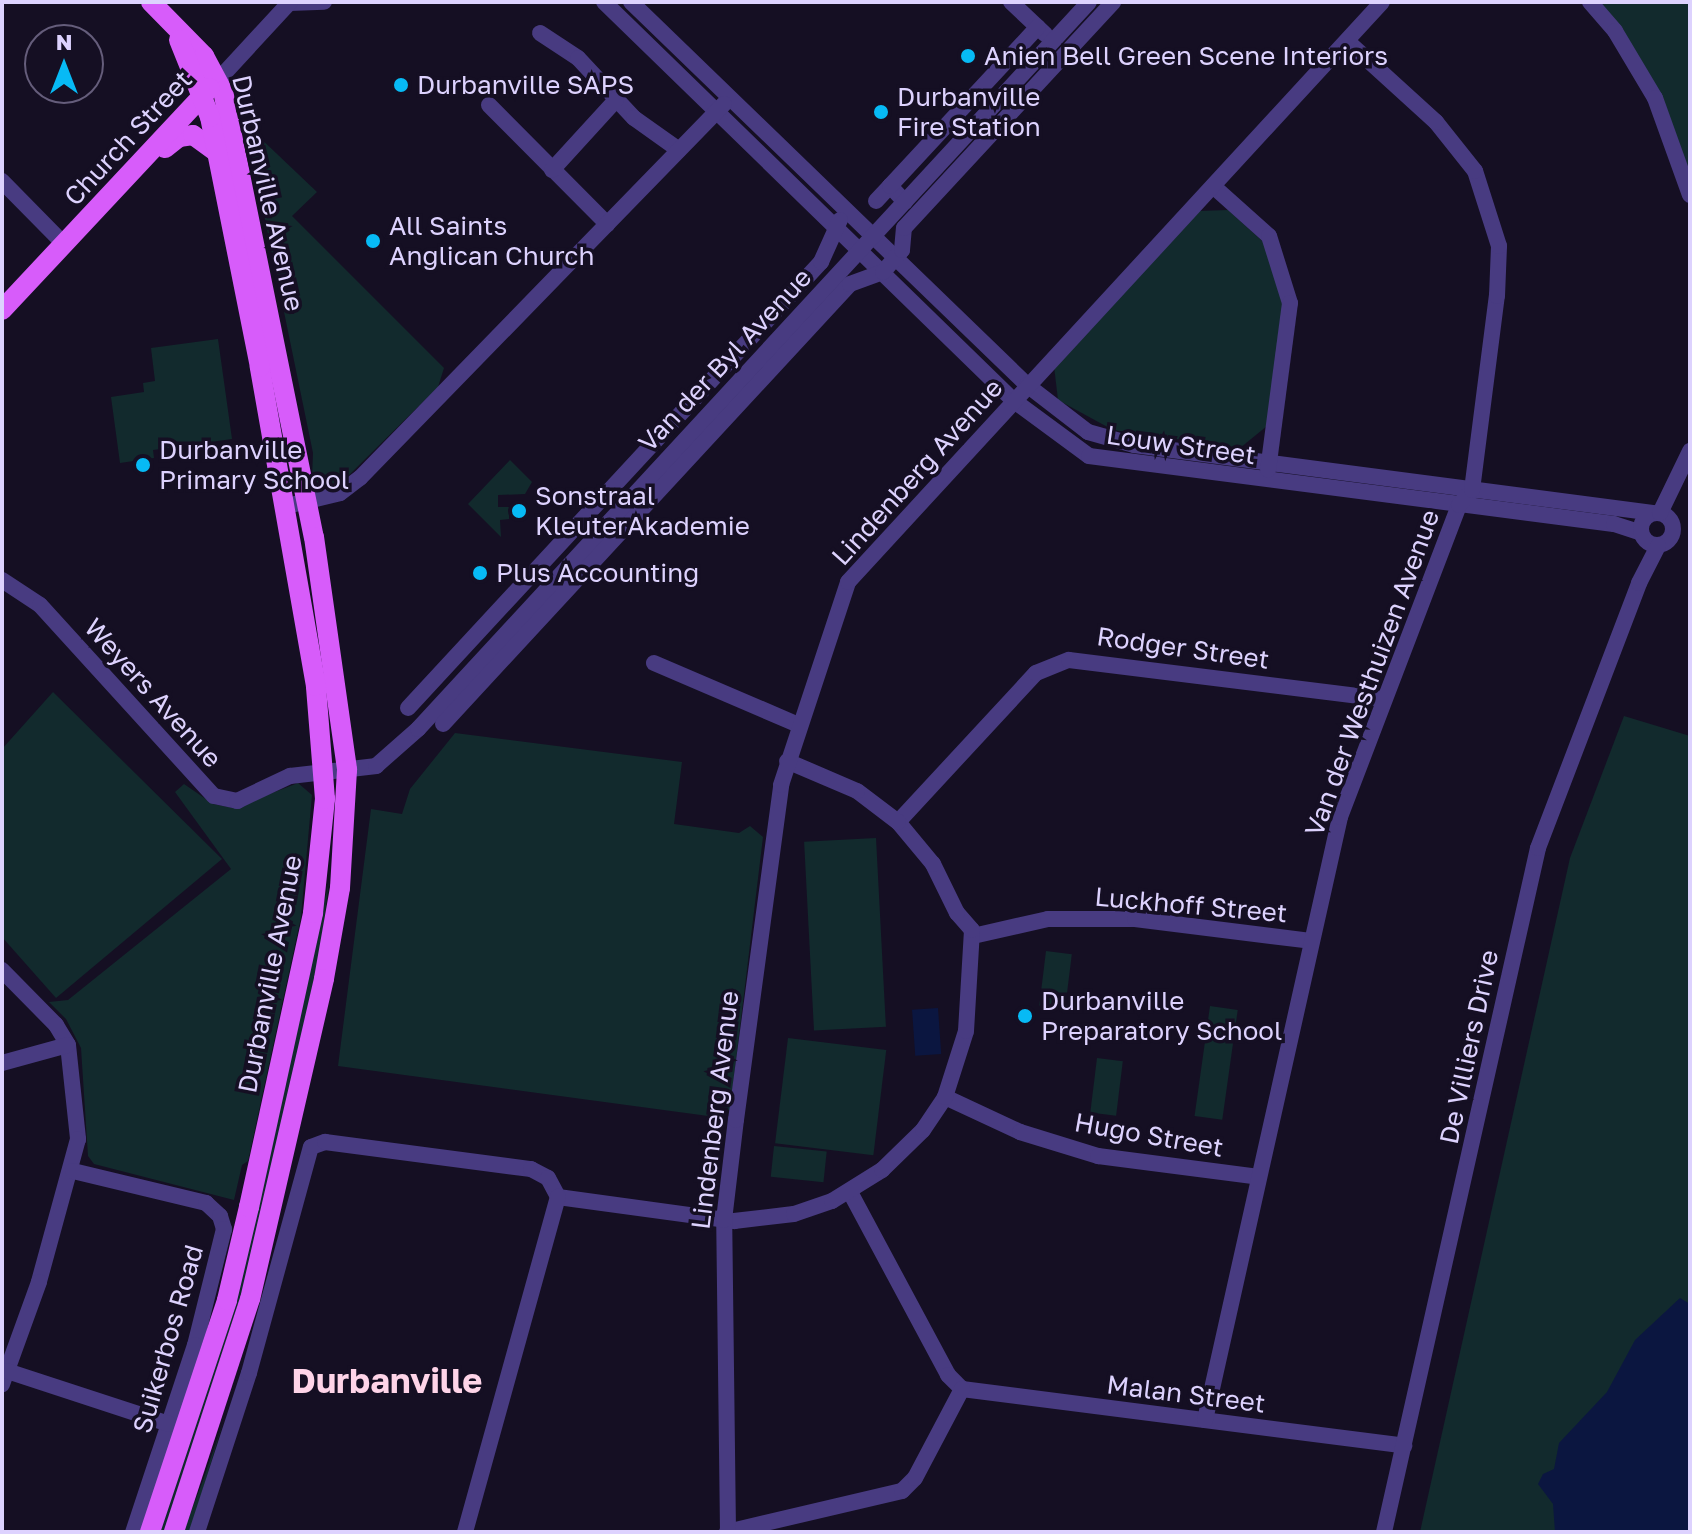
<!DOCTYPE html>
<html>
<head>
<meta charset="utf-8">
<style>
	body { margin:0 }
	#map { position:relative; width:1692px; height:1534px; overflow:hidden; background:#150f23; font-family:"Golos Text",sans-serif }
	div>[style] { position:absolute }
	.green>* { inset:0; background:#122a2d; transform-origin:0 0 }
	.water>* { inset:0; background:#0b1640; transform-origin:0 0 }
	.minor>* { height:16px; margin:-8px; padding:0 8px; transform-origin:8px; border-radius:8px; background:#483b81 }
	.minor>.ring { margin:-8px; padding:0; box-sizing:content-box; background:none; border:16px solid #483b81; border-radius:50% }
	.major>* { height:20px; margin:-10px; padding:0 10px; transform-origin:10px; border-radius:10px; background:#d75cfa }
	.dots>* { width:22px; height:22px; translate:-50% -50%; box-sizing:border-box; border:4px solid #150f23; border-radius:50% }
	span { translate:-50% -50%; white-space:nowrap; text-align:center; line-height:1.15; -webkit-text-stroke:7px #150f23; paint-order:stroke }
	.poi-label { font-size:26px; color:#ddd2fe }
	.left { translate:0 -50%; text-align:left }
	.street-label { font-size:26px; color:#ddd2fe }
	.district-label { font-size:34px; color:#fed4e8; font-weight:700 }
	.frame { position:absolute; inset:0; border:4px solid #ddd2fe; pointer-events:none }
	.north { position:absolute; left:24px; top:24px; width:80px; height:80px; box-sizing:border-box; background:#150f23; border:2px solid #655d7b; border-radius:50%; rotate:0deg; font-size:22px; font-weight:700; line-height:32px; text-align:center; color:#ddd2fe }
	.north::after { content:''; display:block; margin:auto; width:28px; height:36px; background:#07baf5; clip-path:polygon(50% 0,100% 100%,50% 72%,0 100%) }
</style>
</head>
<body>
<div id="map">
	<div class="green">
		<div style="clip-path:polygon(1598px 2px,1690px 2px,1690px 175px,1653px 81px)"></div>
		<div style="clip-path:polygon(256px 134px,317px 192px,292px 216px,444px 368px,438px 387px,338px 486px,322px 486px,312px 478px,313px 453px,252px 156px,251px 141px)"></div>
		<div style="clip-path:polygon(1228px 210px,1270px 248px,1283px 302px,1267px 426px,1240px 448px,1113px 430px,1058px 400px,1054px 366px,1199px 211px)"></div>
		<div style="clip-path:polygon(218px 339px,232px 439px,153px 450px,154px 458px,120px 463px,111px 397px,144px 392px,143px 383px,155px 381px,151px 348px)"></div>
		<div style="clip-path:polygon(510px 460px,532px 482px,525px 494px,498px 495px,498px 507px,509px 507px,509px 519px,500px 520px,501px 537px,468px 504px)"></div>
		<div style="clip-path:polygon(53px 692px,222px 859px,56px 998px,2px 937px,2px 749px)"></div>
		<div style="clip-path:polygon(1624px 716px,1690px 736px,1690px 1532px,1420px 1532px,1570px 858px)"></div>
		<div style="clip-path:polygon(455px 733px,682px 762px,674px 824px,739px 833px,750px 826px,763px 837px,730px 1110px,724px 1109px,723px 1118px,338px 1066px,371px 809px,402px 814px,410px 789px)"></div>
		<div style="clip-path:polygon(298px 783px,312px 795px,301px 917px,248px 1161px,242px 1165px,234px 1200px,94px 1164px,88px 1156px,81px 1048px,66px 1019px,49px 1002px,68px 1000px,231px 869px,175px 792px,184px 784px,213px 804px,233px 808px)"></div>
		<div style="left:876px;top:838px;width:189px;height:72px;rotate:87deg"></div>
		<div style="clip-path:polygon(329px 881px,321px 947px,252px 1260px,165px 1532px,158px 1532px,232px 1313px)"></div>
		<div style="left:1046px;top:951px;width:26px;height:55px;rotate:7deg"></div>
		<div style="left:1210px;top:1006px;width:28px;height:111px;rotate:8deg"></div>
		<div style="left:788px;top:1038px;width:99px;height:106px;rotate:7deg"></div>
		<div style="left:1097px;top:1058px;width:26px;height:55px;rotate:7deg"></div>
		<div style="left:774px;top:1146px;width:53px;height:31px;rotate:6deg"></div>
		<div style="clip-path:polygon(223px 1423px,190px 1532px,183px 1532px,202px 1483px)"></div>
	</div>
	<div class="water">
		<div style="left:938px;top:1008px;width:46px;height:26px;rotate:86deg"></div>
		<div style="clip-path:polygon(1680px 1298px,1690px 1304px,1690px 1532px,1555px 1532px,1553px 1504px,1538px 1484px,1543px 1474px,1554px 1469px,1559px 1443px,1607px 1392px,1635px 1340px)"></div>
	</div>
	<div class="minor">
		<div style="left:604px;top:2px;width:571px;rotate:44.22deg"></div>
		<div style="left:1013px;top:400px;width:94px;rotate:36.4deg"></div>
		<div style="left:1089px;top:456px;width:529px;rotate:7.38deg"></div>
		<div style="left:1614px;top:524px;width:28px;rotate:18deg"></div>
		<div style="left:631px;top:2px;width:551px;rotate:44.04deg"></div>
		<div style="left:1027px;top:385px;width:77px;rotate:37.6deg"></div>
		<div style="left:1088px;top:432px;width:48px;rotate:15.8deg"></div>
		<div style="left:1134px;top:445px;width:523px;rotate:7.46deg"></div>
		<div style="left:1011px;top:2px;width:47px;rotate:43.3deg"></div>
		<div style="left:1590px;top:2px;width:38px;rotate:49deg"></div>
		<div style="left:1615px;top:31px;width:78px;rotate:59.2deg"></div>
		<div style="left:1655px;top:98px;width:103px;rotate:70.2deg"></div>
		<div style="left:289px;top:3px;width:35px;rotate:-2deg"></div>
		<div style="left:540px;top:33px;width:45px;rotate:33.3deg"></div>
		<div style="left:578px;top:58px;width:82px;rotate:47deg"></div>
		<div style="left:634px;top:118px;width:55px;rotate:35.4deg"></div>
		<div style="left:219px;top:79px;width:105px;rotate:-47.3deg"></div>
		<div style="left:489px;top:105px;width:168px;rotate:45.2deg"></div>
		<div style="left:552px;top:170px;width:95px;rotate:-47.6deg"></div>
		<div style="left:2px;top:181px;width:88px;rotate:45.5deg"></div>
		<div style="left:1213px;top:186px;width:75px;rotate:41.8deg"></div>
		<div style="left:1269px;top:236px;width:70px;rotate:72.6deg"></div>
		<div style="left:1290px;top:303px;width:168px;rotate:97.5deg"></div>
		<div style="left:876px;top:201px;width:21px;rotate:-47deg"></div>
		<div style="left:905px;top:202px;width:22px;rotate:-133deg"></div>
		<div style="left:890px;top:186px;width:217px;rotate:-47.1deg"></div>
		<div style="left:295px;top:504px;width:46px;rotate:-13.7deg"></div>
		<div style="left:340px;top:493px;width:25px;rotate:-37deg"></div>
		<div style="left:360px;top:478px;width:522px;rotate:-45.78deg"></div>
		<div class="ring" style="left:1641px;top:513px;width:16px;height:16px"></div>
		<div style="left:1660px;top:513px;width:69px;rotate:-64.2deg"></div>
		<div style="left:2px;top:580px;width:45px;rotate:33.3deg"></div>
		<div style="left:40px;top:605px;width:258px;rotate:47.7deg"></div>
		<div style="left:214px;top:796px;width:24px;rotate:12deg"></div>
		<div style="left:237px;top:801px;width:59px;rotate:-25.3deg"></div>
		<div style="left:290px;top:776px;width:87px;rotate:-6.6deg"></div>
		<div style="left:376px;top:766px;width:56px;rotate:-41.4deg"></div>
		<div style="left:418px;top:729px;width:989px;rotate:-47.29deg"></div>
		<div style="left:654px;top:663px;width:158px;rotate:23.2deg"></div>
		<div style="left:408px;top:708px;width:608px;rotate:-47.2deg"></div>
		<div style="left:821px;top:262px;width:46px;rotate:-65.7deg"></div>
		<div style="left:443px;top:724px;width:599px;rotate:-47.23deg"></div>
		<div style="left:850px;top:284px;width:35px;rotate:-20deg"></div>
		<div style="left:883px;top:272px;width:29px;rotate:-49deg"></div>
		<div style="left:902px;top:250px;width:22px;rotate:-85deg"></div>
		<div style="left:904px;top:228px;width:308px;rotate:-47.2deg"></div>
		<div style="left:898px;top:822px;width:203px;rotate:-47.2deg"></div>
		<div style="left:1036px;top:673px;width:35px;rotate:-22deg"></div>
		<div style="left:1069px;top:660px;width:317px;rotate:7.1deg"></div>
		<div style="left:973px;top:936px;width:77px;rotate:-12.8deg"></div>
		<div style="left:1048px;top:919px;width:87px"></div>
		<div style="left:1135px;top:919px;width:177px;rotate:7.1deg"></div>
		<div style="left:2px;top:970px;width:77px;rotate:45.5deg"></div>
		<div style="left:56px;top:1025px;width:23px;rotate:59deg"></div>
		<div style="left:68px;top:1045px;width:95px;rotate:83.9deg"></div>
		<div style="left:78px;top:1139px;width:148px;rotate:105.3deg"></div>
		<div style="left:39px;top:1282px;width:109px;rotate:109.9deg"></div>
		<div style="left:2px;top:1063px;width:68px;rotate:-15.3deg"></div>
		<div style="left:945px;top:1097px;width:83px;rotate:25deg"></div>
		<div style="left:1020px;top:1132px;width:82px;rotate:17.1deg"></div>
		<div style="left:1098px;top:1156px;width:162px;rotate:7.4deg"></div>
		<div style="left:73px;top:1171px;width:137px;rotate:13.5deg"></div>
		<div style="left:206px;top:1203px;width:19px;rotate:43deg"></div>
		<div style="left:220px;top:1216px;width:14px;rotate:73deg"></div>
		<div style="left:224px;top:1229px;width:120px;rotate:104deg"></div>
		<div style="left:195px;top:1345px;width:197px;rotate:108.3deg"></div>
		<div style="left:850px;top:1192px;width:208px;rotate:61.8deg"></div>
		<div style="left:948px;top:1375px;width:20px;rotate:45deg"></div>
		<div style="left:558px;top:1197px;width:178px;rotate:7.8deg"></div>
		<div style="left:734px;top:1221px;width:60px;rotate:-6.7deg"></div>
		<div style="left:794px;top:1214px;width:40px;rotate:-18.9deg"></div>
		<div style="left:832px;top:1201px;width:59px;rotate:-31.8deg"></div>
		<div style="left:882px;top:1170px;width:57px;rotate:-44.3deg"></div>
		<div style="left:923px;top:1130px;width:40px;rotate:-56deg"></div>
		<div style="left:945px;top:1097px;width:69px;rotate:-72.3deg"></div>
		<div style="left:966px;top:1031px;width:101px;rotate:-86.6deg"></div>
		<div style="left:972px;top:930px;width:23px;rotate:-131deg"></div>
		<div style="left:957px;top:913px;width:55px;rotate:-116.1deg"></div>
		<div style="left:933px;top:864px;width:55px;rotate:-129.8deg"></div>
		<div style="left:898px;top:822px;width:51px;rotate:-142.9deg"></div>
		<div style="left:857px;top:791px;width:76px;rotate:-156.8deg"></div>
		<div style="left:7px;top:1371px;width:170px;rotate:18.1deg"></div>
		<div style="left:962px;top:1389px;width:446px;rotate:7.3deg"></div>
		<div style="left:1205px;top:1420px;width:618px;rotate:-77.38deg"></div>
		<div style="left:1340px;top:817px;width:334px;rotate:-69.1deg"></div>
		<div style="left:1459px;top:505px;width:20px;rotate:-49deg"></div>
		<div style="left:1472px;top:490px;width:196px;rotate:-82.7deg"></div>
		<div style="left:1497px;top:296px;width:50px;rotate:-87.7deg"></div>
		<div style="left:1499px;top:246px;width:79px;rotate:-107.7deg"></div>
		<div style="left:1475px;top:171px;width:63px;rotate:-128.5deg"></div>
		<div style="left:1436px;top:122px;width:120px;rotate:-137.7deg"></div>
		<div style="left:197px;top:1532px;width:167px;rotate:-71.9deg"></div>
		<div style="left:249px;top:1373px;width:234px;rotate:-74.7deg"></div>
		<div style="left:311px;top:1147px;width:15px;rotate:-20deg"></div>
		<div style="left:325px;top:1142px;width:208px;rotate:7.5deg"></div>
		<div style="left:531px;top:1169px;width:19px;rotate:28deg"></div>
		<div style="left:548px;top:1178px;width:21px;rotate:62deg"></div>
		<div style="left:465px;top:1532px;width:348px;rotate:-74.5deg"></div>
		<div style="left:727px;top:1532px;width:180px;rotate:-13.2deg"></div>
		<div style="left:902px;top:1491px;width:18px;rotate:-45deg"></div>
		<div style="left:915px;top:1478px;width:101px;rotate:-62.2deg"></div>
		<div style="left:728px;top:1532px;width:312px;rotate:-90.7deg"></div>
		<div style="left:724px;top:1220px;width:101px;rotate:-83.2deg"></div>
		<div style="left:736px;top:1120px;width:338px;rotate:-82.3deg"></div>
		<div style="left:781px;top:785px;width:214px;rotate:-71.7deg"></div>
		<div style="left:848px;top:582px;width:788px;rotate:-47.36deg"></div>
		<div style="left:1384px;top:1532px;width:701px;rotate:-77.31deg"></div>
		<div style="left:1538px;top:848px;width:284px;rotate:-69.1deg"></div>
		<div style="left:1639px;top:583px;width:42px;rotate:-62.8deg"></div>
	</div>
	<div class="major">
		<div style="left:151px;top:2px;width:76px;rotate:45.5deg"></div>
		<div style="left:204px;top:56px;width:40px;rotate:62deg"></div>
		<div style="left:223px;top:91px;width:455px;rotate:78.5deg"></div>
		<div style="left:314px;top:537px;width:235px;rotate:81.9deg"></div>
		<div style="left:347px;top:770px;width:118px;rotate:93.4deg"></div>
		<div style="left:340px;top:888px;width:92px;rotate:100deg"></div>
		<div style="left:324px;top:979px;width:328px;rotate:103deg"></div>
		<div style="left:250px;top:1299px;width:245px;rotate:108.1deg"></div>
		<div style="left:165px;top:148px;width:18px;rotate:-38deg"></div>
		<div style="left:179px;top:137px;width:14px;rotate:-8deg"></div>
		<div style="left:193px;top:135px;width:31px;rotate:36deg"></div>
		<div style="left:2px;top:310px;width:304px;rotate:-46.9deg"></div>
		<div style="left:150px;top:1532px;width:244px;rotate:-71.6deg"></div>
		<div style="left:227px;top:1300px;width:96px;rotate:-76.7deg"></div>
		<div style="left:249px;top:1207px;width:301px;rotate:-77.7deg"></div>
		<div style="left:313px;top:913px;width:115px;rotate:-84deg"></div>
		<div style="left:325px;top:799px;width:113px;rotate:-94.6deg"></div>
		<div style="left:316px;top:686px;width:324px;rotate:-100deg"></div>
		<div style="left:260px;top:367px;width:255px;rotate:-101.3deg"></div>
		<div style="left:210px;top:117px;width:83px;rotate:-111.9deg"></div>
	</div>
	<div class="dots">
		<div style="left:968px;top:56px;background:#07baf5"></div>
		<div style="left:401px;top:85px;background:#07baf5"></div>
		<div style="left:881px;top:112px;background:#07baf5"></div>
		<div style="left:373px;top:241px;background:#07baf5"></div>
		<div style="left:143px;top:465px;background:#07baf5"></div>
		<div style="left:519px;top:511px;background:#07baf5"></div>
		<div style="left:480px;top:573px;background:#07baf5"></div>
		<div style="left:1025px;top:1016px;background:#07baf5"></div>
	</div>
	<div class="poi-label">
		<span class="left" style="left:984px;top:56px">Anien Bell Green Scene Interiors</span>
		<span class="left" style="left:417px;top:85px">Durbanville SAPS</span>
		<span class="left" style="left:897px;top:112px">Durbanville<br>Fire Station</span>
		<span class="left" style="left:389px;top:241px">All Saints<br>Anglican Church</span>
		<span class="left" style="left:159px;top:465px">Durbanville<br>Primary School</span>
		<span class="left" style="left:535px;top:511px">Sonstraal<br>KleuterAkademie</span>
		<span class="left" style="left:496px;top:573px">Plus Accounting</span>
		<span class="left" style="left:1041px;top:1016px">Durbanville<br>Preparatory School</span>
	</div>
	<div class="street-label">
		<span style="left:128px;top:138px;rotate:-47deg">Church Street</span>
		<span style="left:268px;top:193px;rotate:77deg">Durbanville Avenue</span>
		<span style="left:725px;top:360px;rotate:-47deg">Van der Byl Avenue</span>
		<span style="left:1181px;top:445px;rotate:8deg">Louw Street</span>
		<span style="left:917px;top:472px;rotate:-48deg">Lindenberg Avenue</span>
		<span style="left:1183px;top:648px;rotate:8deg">Rodger Street</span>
		<span style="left:1372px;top:673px;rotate:-70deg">Van der Westhuizen Avenue</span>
		<span style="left:153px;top:693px;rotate:48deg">Weyers Avenue</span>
		<span style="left:1191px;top:905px;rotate:5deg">Luckhoff Street</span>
		<span style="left:270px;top:974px;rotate:-79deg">Durbanville Avenue</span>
		<span style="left:1469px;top:1047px;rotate:-78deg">De Villiers Drive</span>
		<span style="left:715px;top:1110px;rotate:-83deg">Lindenberg Avenue</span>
		<span style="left:1149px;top:1135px;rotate:10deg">Hugo Street</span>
		<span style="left:168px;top:1339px;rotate:-74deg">Suikerbos Road</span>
		<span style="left:1186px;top:1394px;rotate:7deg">Malan Street</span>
	</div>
	<div class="district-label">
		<span style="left:387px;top:1381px">Durbanville</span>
	</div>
	<div class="frame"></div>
	<div class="north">N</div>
</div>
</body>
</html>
